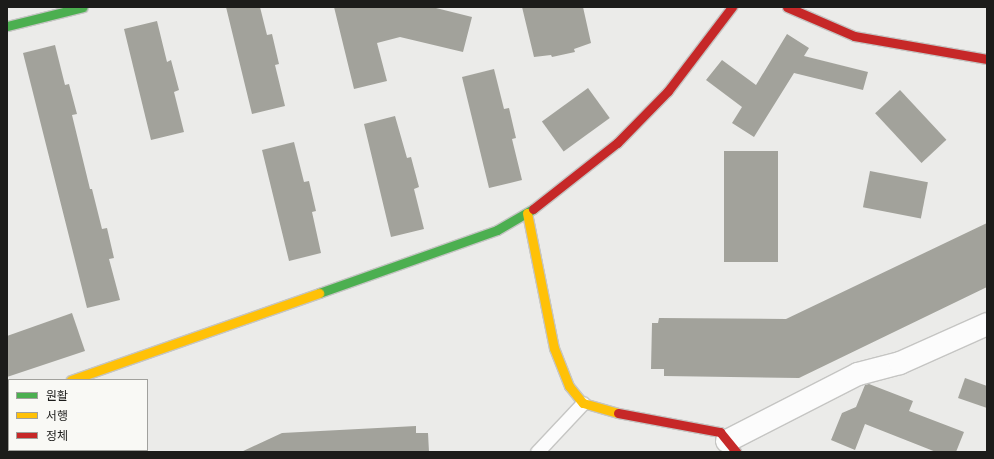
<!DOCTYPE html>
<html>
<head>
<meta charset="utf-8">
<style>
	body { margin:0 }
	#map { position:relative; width:994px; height:459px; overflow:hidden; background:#ebebe9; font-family:"Nunito Sans","Noto Sans KR",sans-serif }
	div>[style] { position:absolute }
	.building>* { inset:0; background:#a2a29b; transform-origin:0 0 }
	.roads { filter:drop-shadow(1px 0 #c5c5c3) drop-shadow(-1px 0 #c5c5c3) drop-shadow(0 1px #c5c5c3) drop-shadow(0 -1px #c5c5c3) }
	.lane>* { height:13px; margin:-6.5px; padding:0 6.5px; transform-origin:6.5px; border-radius:6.5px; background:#fcfcfc }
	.street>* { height:22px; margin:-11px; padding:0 11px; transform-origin:11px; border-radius:11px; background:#fcfcfc }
	.fast>* { height:9px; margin:-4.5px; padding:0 4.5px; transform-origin:4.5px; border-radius:4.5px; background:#4caf50 }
	.slow>* { height:9px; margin:-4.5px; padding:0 4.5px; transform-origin:4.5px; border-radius:4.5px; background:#ffc107 }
	.jam>* { height:9px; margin:-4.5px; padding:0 4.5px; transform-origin:4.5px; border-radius:4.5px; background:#c62828 }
	span { translate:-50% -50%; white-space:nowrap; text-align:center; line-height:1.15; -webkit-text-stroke:3px #f9f9f5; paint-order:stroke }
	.frame { position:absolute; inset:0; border:8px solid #1c1c1a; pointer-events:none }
	.legend { position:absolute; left:8px; top:379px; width:140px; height:72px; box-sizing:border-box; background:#f9f9f5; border:1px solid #a1a19d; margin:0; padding:5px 7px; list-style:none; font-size:12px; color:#1c1c1a }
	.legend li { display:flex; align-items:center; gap:8px; height:20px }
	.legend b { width:20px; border:1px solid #a1a19d }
</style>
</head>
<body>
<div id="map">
	<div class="building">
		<div style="clip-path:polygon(226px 7px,260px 7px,267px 35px,272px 34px,279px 64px,275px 65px,285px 106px,252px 114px)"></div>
		<div style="clip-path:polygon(334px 7px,432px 7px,472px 17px,463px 52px,400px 37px,377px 43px,387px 81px,354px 89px)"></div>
		<div style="clip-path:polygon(522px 7px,583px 7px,591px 43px,574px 49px,575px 52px,552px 57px,551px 55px,534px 57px)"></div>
		<div style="clip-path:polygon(157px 21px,167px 62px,171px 60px,179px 90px,174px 92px,184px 132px,151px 140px,124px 29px)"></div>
		<div style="clip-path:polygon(787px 34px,809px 48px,804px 56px,868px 72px,863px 90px,794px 73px,754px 137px,732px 123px,742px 107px,706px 80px,722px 60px,756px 85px)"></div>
		<div style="clip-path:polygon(55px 45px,65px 85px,69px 84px,77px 114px,72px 115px,90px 189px,92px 189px,102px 229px,107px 228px,114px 258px,109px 259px,120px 300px,87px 308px,23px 53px)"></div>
		<div style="clip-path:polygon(494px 69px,504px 109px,509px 108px,516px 138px,512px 139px,522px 180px,489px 188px,462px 77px)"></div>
		<div style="left:588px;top:88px;width:37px;height:57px;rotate:54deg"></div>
		<div style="left:900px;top:90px;width:68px;height:34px;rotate:47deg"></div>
		<div style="clip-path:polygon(395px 116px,407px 158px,411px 157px,419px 187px,414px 189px,424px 229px,391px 237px,364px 124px)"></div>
		<div style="clip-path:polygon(294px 142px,304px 182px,309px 181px,316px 211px,312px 212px,321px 253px,289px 261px,262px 150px)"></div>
		<div style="left:724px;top:151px;width:54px;height:111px"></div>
		<div style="left:870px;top:171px;width:59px;height:37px;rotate:11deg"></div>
		<div style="clip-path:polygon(987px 223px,987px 287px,799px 378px,664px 376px,664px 369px,651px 369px,652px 323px,658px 323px,659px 318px,786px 319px)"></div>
		<div style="clip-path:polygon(72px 313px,85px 351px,7px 377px,7px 336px)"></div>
		<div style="clip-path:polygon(965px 378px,987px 386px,987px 408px,958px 398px)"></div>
		<div style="clip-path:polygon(869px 384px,913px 401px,909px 411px,964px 432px,956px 452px,936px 452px,865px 424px,855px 450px,831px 440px,842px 413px,856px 407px,865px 385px)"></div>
		<div style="clip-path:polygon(416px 426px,416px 433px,428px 433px,429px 452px,241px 452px,282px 433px)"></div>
	</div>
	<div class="roads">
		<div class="lane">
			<div style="left:537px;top:452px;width:67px;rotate:-46.8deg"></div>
		</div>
		<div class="street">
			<div style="left:727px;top:441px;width:147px;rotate:-27.1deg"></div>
			<div style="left:858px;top:374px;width:43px;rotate:-14.7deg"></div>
			<div style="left:900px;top:363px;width:95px;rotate:-24.1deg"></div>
		</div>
		<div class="fast">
			<div style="left:7px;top:26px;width:78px;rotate:-14deg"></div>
			<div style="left:319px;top:293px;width:189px;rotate:-19.5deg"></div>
			<div style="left:497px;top:230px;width:42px;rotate:-30.3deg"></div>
		</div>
		<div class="slow">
			<div style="left:527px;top:213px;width:138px;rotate:78.7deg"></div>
			<div style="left:554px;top:348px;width:41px;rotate:68.5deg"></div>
			<div style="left:569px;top:386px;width:22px;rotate:51deg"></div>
			<div style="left:583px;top:403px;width:36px;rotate:16deg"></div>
			<div style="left:71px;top:380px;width:263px;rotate:-19.3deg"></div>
			<div style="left:7px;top:403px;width:2px;rotate:-27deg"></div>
		</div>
		<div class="jam">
			<div style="left:787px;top:7px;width:73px;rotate:23.4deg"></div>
			<div style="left:854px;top:36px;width:135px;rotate:9.8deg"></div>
			<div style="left:533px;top:209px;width:107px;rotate:-38.2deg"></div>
			<div style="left:617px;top:143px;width:73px;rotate:-45.6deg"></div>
			<div style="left:668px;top:91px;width:106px;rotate:-52.7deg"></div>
			<div style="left:618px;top:413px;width:104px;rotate:10.6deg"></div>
			<div style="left:720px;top:432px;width:26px;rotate:51deg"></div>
		</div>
	</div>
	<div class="frame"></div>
	<ul class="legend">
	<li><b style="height:5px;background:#4caf50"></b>원활</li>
	<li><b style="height:5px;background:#ffc107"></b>서행</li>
	<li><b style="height:5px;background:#c62828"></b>정체</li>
	</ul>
</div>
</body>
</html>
